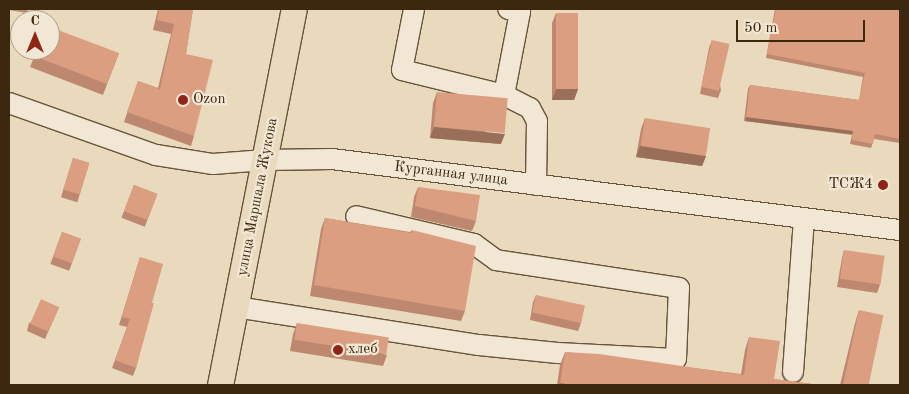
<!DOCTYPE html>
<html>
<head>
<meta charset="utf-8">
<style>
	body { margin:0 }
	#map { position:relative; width:909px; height:394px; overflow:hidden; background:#e9dabd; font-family:"Old Standard TT",serif }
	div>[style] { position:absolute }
	.roads { filter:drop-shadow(1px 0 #67543a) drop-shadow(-1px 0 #67543a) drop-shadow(0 1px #67543a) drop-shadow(0 -1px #67543a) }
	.minor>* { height:20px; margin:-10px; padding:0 10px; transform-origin:10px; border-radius:10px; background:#f1e7d4 }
	.major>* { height:25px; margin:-12.5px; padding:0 12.5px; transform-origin:12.5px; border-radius:12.5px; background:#e9dabd }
	.wall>* { inset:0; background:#bd886f; transform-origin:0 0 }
	.shaded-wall>* { inset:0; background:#9a6f5a; transform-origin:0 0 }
	.building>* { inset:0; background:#dc9e81; transform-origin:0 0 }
	.dots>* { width:14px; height:14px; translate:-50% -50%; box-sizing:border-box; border:2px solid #f1e7d4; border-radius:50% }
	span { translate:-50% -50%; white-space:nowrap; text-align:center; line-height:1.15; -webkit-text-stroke:4.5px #f1e7d4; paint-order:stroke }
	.poi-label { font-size:15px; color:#3c270f }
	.left { translate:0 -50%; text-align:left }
	.right { translate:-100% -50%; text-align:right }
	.street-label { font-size:15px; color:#3c270f }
	.frame { position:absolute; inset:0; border:10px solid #3c270f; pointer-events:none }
	.north { position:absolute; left:10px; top:10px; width:50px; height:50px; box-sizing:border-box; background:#f1e7d4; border:1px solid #a99a85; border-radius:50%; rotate:0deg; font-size:14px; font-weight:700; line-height:20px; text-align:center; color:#3c270f }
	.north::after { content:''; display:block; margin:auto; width:18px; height:22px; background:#8f2418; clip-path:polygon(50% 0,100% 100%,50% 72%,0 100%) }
	.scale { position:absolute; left:736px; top:20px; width:129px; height:22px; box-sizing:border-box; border:2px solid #3c270f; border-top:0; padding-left:6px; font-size:15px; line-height:18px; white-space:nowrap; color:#3c270f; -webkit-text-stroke:4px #f1e7d4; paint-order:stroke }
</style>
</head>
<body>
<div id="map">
	<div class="roads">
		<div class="minor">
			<div style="left:414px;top:9px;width:62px;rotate:101.1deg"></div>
			<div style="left:402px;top:70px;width:105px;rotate:13.8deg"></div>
			<div style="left:504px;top:95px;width:29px;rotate:27deg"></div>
			<div style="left:530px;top:108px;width:15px;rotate:62deg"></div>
			<div style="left:537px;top:121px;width:64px;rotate:90.9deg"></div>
			<div style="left:504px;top:95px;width:85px;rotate:-79.1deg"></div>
			<div style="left:520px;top:12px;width:12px;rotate:-166deg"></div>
			<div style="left:9px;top:103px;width:156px;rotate:19.5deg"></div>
			<div style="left:156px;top:155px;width:58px;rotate:9deg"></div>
			<div style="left:213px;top:164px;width:52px;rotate:-4.4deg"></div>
			<div style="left:265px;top:160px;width:67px;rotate:-0.9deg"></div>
			<div style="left:332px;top:159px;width:572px;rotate:7.13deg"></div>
			<div style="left:236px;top:307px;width:246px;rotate:8.9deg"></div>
			<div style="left:479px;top:345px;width:79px;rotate:5.8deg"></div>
			<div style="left:558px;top:353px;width:118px;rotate:2.9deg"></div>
			<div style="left:676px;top:359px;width:71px;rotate:-87.6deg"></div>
			<div style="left:679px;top:288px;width:185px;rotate:-171.3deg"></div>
			<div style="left:496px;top:260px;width:27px;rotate:-144deg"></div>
			<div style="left:474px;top:244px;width:121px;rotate:-166.7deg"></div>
			<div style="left:793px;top:372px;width:154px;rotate:-85.9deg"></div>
		</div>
		<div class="major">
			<div style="left:220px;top:385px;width:383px;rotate:-78.9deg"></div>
		</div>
	</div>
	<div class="wall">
		<div style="clip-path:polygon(9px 9px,28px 9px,27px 13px,9px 10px)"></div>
		<div style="clip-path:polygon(158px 9px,193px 9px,186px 54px,194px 136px,191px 146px,124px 122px,138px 81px,158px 88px,171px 34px,153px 30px)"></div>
		<div style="clip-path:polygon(775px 9px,900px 9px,900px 143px,874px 139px,871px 148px,850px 144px,852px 135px,744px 121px,748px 89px,750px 85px,859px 100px,863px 77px,766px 58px)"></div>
		<div style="clip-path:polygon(556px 13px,578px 89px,574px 100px,552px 100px,552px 23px)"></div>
		<div style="clip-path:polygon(712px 40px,721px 90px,718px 98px,700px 94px,709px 48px)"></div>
		<div style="clip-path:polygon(37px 50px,119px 53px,103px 95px,30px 67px)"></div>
		<div style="clip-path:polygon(437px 92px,501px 144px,430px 138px,433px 103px)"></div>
		<div style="clip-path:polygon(645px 118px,706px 156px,702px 166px,636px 157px,641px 129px)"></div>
		<div style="left:73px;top:158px;width:17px;height:41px;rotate:17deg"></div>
		<div style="left:134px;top:185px;width:25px;height:35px;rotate:21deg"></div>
		<div style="clip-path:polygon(418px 187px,476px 221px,472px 231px,411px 217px,414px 197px)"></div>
		<div style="clip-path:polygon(325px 218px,410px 232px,412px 230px,465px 311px,461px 321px,310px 296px,321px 229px)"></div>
		<div style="left:62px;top:232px;width:20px;height:34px;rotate:20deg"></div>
		<div style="clip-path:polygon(844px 250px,880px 285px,877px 293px,837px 287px,842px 258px)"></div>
		<div style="clip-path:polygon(140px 257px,152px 303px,136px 368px,133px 376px,112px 368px,127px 327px,119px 325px)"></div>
		<div style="clip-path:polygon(536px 295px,581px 323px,578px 331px,530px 320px,533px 302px)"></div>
		<div style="clip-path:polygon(59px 307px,45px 339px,27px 331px,29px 323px)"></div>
		<div style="clip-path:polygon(859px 310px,867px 385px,840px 385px,855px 323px)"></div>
		<div style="clip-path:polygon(297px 323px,387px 355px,383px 366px,290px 351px,293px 334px)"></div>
		<div style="clip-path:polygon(749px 337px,774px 379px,820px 385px,557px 385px,560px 365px,565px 352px,741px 374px,745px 350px)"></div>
	</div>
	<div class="shaded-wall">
		<div style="clip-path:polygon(556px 89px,578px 89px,574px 100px,552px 100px)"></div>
		<div style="left:746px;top:117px;width:108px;height:4px;rotate:7deg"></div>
		<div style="clip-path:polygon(434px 127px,505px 134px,501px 144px,430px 138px)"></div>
		<div style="clip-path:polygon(640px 146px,706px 156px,702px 166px,636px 157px)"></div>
		<div style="clip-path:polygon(560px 383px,573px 385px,559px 385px)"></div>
	</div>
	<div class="building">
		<div style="clip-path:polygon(159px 9px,193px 9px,186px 54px,213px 60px,194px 136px,127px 112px,138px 81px,160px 89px,174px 24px,157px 20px)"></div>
		<div style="clip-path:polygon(776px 9px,900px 9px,900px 139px,875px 134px,873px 144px,852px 140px,853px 131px,746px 117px,750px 85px,859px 100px,865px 73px,767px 54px)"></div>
		<div style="left:556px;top:13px;width:22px;height:76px"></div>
		<div style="clip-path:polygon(50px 27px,119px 53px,107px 84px,34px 56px,37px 50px,50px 50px)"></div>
		<div style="left:712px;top:40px;width:18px;height:48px;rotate:13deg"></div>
		<div style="left:437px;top:92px;width:71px;height:35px;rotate:5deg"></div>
		<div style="left:645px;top:118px;width:66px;height:28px;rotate:9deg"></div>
		<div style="left:73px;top:158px;width:17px;height:33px;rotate:17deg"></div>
		<div style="left:134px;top:185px;width:25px;height:28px;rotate:21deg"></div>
		<div style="clip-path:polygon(418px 187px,480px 195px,476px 221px,415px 206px)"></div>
		<div style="clip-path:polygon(325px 218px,411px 233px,412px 230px,476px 246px,465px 311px,314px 285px)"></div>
		<div style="left:62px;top:232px;width:20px;height:26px;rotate:20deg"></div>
		<div style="left:844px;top:250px;width:41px;height:29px;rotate:8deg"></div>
		<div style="clip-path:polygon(140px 257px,163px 264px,152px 303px,154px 303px,136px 368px,115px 360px,130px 319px,122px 317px)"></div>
		<div style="left:536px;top:295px;width:50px;height:18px;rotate:12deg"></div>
		<div style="left:41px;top:299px;width:20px;height:27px;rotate:24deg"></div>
		<div style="left:859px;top:310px;width:25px;height:77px;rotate:12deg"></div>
		<div style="left:297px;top:323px;width:93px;height:17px;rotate:9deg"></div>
		<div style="clip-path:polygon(749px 337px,780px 341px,774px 379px,820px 385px,573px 385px,560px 383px,565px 352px,599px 354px,744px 375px)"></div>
	</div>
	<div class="dots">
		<div style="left:183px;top:100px;background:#8f2418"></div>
		<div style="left:883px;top:185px;background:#8f2418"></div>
		<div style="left:338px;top:350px;background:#8f2418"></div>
	</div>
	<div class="poi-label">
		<span class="left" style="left:193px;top:100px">Ozon</span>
		<span class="right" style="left:873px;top:185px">ТСЖ4</span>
		<span class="left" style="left:348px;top:350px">хлеб</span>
	</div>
	<div class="street-label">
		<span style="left:451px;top:174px;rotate:7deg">Курганная улица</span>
		<span style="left:258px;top:197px;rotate:-79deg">улица Маршала Жукова</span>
	</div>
	<div class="frame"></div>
	<div class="north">С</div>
	<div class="scale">50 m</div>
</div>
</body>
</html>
